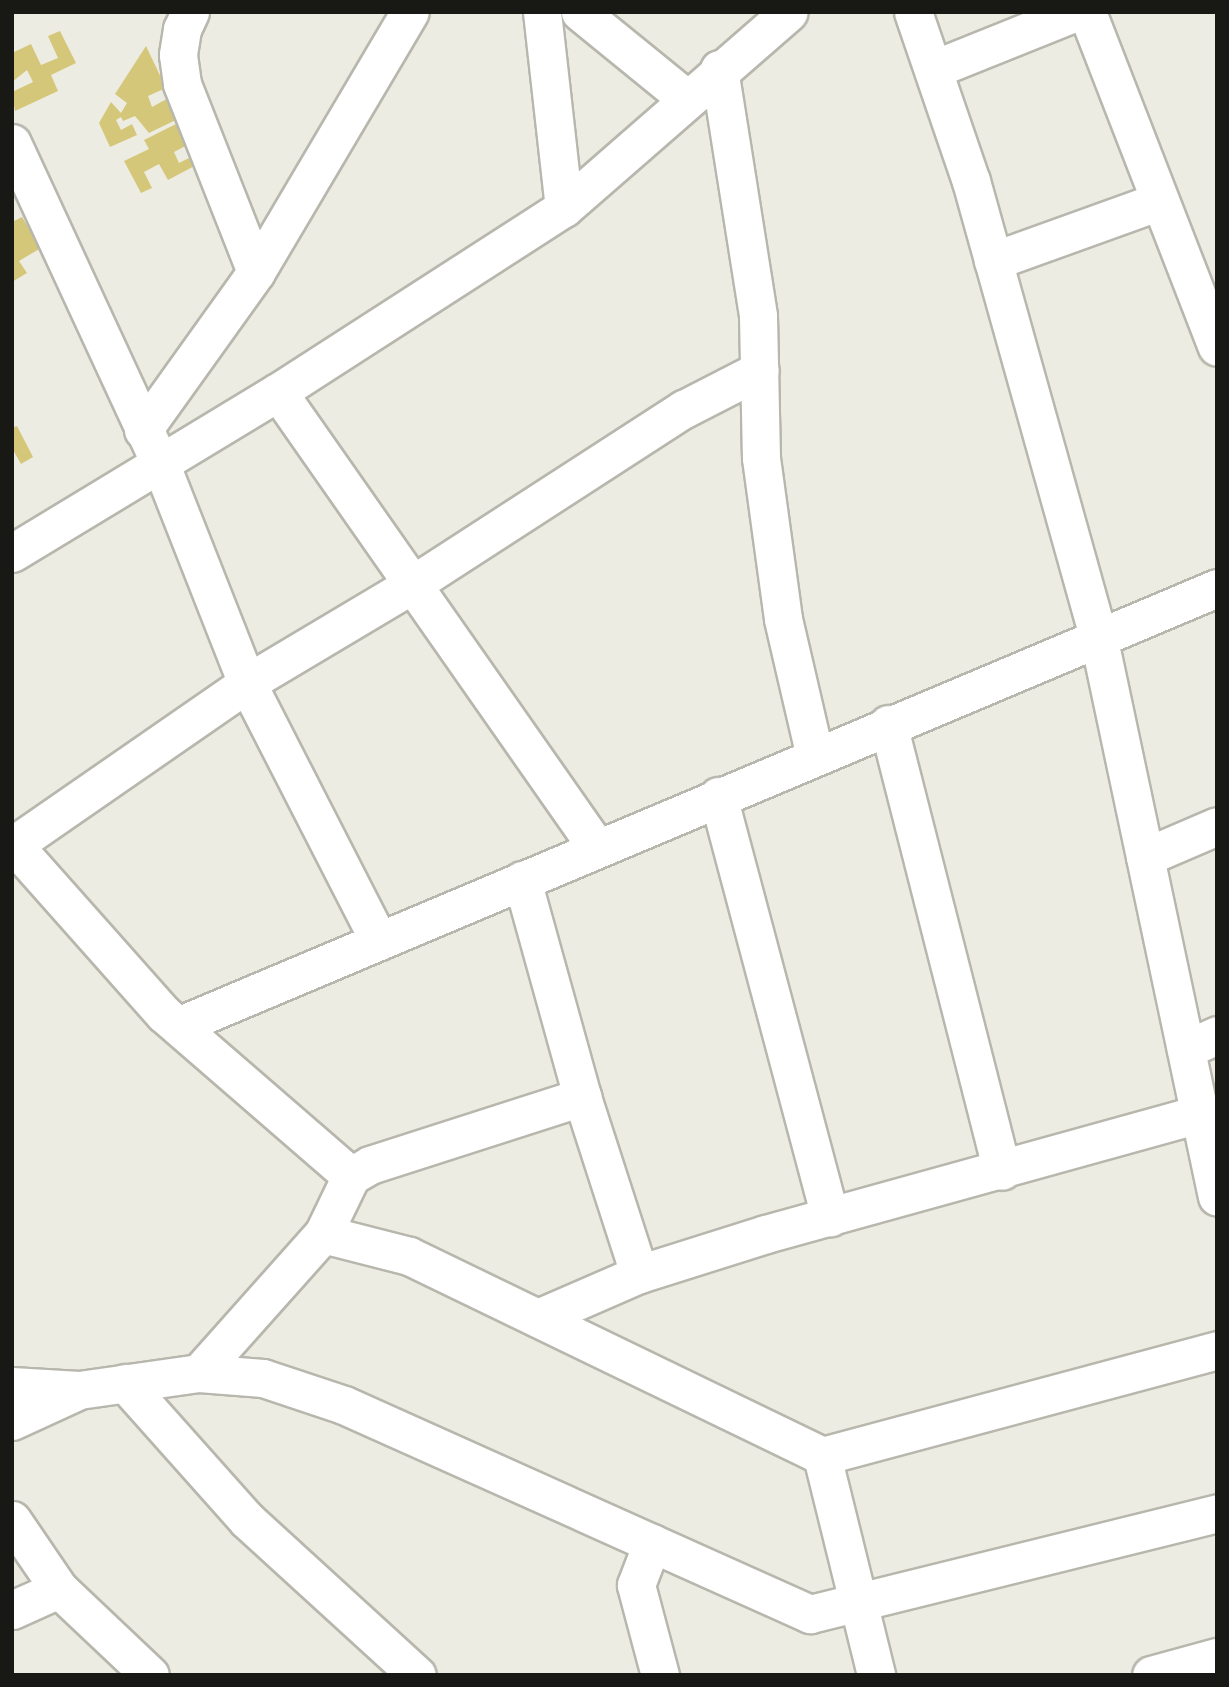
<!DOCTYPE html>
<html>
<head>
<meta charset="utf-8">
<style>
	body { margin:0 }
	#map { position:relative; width:1229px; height:1687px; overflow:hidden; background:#edece2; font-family:Lato,sans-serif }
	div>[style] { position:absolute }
	.building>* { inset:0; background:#d5c779 }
	.roads { filter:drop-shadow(2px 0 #b8b7ad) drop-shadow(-2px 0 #b8b7ad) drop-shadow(0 2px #b8b7ad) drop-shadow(0 -2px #b8b7ad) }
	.minor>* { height:37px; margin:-18.5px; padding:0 18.5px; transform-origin:18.5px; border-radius:18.5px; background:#fff }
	span { translate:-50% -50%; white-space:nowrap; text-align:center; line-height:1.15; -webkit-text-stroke:5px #fff; paint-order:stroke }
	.frame { position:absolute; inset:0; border:14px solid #181815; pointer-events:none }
</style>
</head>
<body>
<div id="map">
	<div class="building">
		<div style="clip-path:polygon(60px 31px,76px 63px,51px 75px,58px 91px,15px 111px,12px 92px,33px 82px,27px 70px,12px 82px,12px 53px,31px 44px,41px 65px,58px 58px,48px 36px)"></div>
		<div style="clip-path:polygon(146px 46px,166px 88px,148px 96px,152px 107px,174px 95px,184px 116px,149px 133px,135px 116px,123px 121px,121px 117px,116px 120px,121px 130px,132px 124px,137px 135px,110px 147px,99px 123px,111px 102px,121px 113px,127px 103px,115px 94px)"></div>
		<div style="clip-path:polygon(180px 122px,191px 143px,174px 152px,179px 163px,197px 154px,202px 162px,168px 180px,159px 164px,144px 172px,152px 188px,141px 193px,124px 161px,149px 149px,144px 140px)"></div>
		<div style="clip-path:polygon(22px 217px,41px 248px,19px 261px,27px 273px,12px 282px,12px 222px)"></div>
		<div style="clip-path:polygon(17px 426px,33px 457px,21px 464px,12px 448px,12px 428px)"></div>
	</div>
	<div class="roads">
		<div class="minor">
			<div style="left:190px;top:12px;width:19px;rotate:115deg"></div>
			<div style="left:182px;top:29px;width:26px;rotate:99deg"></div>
			<div style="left:178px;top:55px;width:29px;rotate:82deg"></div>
			<div style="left:182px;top:84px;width:202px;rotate:68.5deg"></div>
			<div style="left:542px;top:12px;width:197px;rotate:83.6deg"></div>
			<div style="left:580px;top:12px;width:136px;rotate:39.1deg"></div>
			<div style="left:913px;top:12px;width:179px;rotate:71.1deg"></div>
			<div style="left:971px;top:181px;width:471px;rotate:74.4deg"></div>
			<div style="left:1098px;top:635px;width:574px;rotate:78.04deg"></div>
			<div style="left:1087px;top:12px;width:359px;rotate:68.8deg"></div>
			<div style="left:719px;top:69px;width:250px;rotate:81deg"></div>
			<div style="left:758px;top:316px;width:142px;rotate:88.8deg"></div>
			<div style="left:761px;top:458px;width:162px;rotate:82.2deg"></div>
			<div style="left:783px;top:619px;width:141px;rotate:76.9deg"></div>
			<div style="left:934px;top:69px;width:153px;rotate:-21.9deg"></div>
			<div style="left:12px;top:143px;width:355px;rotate:65.2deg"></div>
			<div style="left:161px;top:465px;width:234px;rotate:68.5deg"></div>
			<div style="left:247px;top:683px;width:193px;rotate:-30.8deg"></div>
			<div style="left:413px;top:584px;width:323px;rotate:-32.9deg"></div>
			<div style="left:684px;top:409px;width:85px;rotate:-27.2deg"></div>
			<div style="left:993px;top:261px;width:177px;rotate:-19.8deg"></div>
			<div style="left:278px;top:392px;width:557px;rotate:55.02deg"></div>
			<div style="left:143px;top:430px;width:194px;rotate:-54.4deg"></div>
			<div style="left:256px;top:272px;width:302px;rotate:-59.4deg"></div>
			<div style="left:12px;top:553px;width:311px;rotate:-31.2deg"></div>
			<div style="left:278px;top:392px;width:340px;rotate:-32.8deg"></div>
			<div style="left:564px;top:208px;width:298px;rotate:-41.1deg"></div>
			<div style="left:888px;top:724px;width:461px;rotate:75.7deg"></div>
			<div style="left:718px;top:796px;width:436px;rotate:75.1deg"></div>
			<div style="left:12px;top:843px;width:229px;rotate:48.4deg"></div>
			<div style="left:164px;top:1014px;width:247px;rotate:40.9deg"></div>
			<div style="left:12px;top:846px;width:286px;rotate:-34.7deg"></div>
			<div style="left:247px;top:683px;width:290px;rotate:62.9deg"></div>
			<div style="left:1145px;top:857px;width:78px;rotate:-23.3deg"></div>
			<div style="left:522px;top:880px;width:225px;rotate:74.5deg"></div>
			<div style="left:582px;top:1097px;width:186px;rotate:72.1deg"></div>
			<div style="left:639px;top:1274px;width:133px;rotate:-17.5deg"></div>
			<div style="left:766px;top:1234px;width:449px;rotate:-15.5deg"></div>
			<div style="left:180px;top:1025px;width:1125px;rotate:-22.85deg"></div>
			<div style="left:1186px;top:1049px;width:34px;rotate:-24deg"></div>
			<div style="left:323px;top:1234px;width:64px;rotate:-64.2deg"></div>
			<div style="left:351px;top:1176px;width:22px;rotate:-30deg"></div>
			<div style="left:370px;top:1165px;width:223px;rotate:-17.8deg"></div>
			<div style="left:538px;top:1318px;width:110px;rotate:-23.5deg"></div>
			<div style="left:199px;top:1373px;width:186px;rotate:-48.3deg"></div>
			<div style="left:323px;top:1234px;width:89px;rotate:14.3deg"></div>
			<div style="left:409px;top:1256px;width:459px;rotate:25.8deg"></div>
			<div style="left:822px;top:1456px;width:409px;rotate:-15deg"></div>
			<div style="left:125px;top:1383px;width:183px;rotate:48.3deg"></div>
			<div style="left:247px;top:1520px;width:230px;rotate:42.4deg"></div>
			<div style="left:12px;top:1386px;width:67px;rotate:3.4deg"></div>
			<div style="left:79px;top:1390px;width:121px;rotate:-8.1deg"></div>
			<div style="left:199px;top:1373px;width:64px;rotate:4.5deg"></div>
			<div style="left:263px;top:1378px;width:85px;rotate:18.4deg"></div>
			<div style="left:344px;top:1405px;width:511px;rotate:24.16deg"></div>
			<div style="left:810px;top:1614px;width:419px;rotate:-13.9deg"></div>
			<div style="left:12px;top:1421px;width:69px;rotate:-24.7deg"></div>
			<div style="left:822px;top:1456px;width:226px;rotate:76.1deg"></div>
			<div style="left:12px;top:1520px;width:83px;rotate:55.7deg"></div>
			<div style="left:59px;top:1589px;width:125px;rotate:43.4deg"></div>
			<div style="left:652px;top:1543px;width:45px;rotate:110.9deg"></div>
			<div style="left:636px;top:1585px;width:93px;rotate:75.1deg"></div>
			<div style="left:12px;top:1610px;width:51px;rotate:-24.1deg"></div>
			<div style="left:1151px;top:1675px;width:68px;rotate:-15.3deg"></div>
		</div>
	</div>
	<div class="frame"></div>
</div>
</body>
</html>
